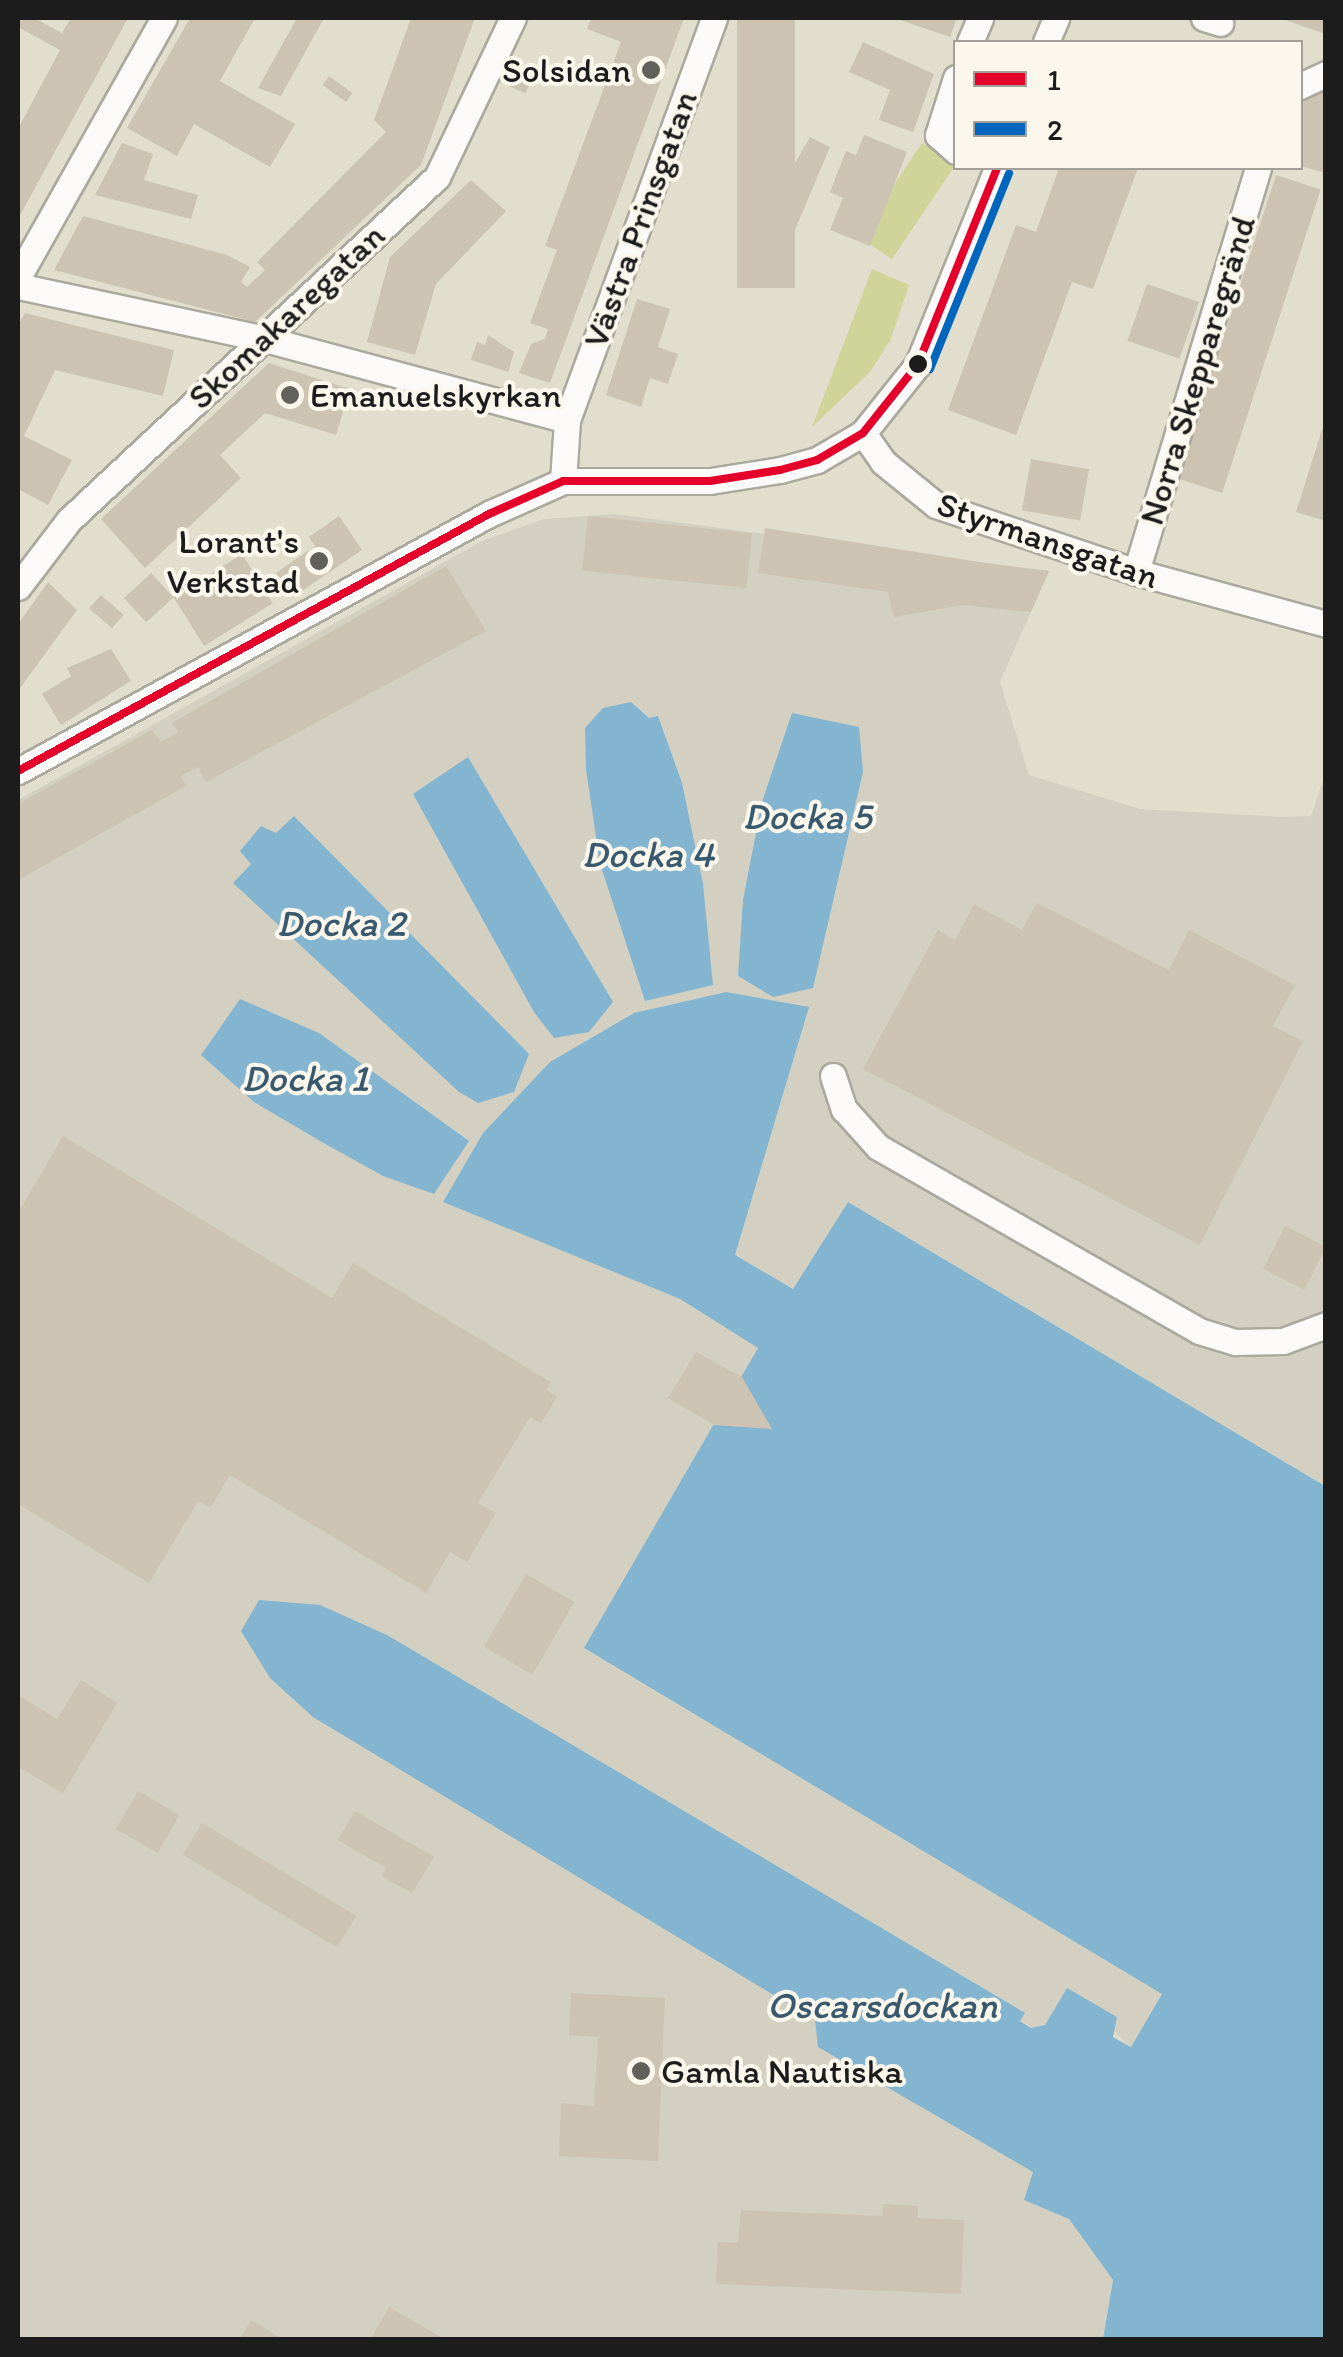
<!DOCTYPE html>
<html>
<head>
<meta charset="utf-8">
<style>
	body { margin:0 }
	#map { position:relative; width:1343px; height:2357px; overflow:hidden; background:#e2decd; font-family:Itim,sans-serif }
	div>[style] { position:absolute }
	.industrial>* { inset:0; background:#d3d0c1 }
	.green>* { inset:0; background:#cfd499; transform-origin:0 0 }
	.water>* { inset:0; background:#84b5d0 }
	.building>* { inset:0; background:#ccc3b2; transform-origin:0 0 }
	.roads { filter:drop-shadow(2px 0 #aba89d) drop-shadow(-2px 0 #aba89d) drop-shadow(0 2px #aba89d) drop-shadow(0 -2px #aba89d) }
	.minor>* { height:25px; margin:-12.5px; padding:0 12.5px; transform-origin:12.5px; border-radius:12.5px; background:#fbfaf8 }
	.bus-1>* { height:8px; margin:-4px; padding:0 4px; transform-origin:4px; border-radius:4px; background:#e4002b }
	.bus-2>* { height:8px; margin:-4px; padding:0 4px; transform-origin:4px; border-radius:4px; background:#0065bd }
	.dots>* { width:28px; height:28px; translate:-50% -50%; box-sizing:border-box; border:5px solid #fbf7ec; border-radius:50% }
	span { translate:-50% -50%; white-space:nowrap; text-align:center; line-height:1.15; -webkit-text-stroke:8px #fbf7ec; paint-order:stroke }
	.poi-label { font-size:35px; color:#1c1c1c }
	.right { translate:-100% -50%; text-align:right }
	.left { translate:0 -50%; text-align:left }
	.street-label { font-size:35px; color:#1c1c1c }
	.water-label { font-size:38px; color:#39596e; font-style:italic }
	.frame { position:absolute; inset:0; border:20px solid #1c1c1c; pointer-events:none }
	.legend { position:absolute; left:953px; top:40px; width:350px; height:130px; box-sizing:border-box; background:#fbf7ec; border:2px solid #a29f99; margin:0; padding:12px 18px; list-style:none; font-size:30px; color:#1c1c1c }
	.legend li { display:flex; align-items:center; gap:20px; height:50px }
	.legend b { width:50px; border:2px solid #a29f99 }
</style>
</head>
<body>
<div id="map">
	<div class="industrial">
		<div style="clip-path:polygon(614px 514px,1049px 571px,1000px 682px,1029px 775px,1140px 809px,1285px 817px,1311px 816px,1325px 774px,1325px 1486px,848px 1202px,793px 1289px,734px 1255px,808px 1008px,726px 992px,634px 1013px,550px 1062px,483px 1133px,443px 1202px,680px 1299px,758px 1348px,585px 1649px,1163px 1994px,1131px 2047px,1067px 1989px,1045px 2025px,1032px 2028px,1020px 2020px,1024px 2014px,978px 1986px,1033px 2172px,1025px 2200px,1069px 2219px,1113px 2280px,1103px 2339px,18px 2339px,18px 800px,482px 541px,544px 519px)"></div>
	</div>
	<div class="green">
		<div style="left:922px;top:143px;width:40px;height:113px;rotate:34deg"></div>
		<div style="clip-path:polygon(872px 269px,909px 285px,890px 341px,870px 372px,812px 427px)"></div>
	</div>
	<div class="water">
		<div style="clip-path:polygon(631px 702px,649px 718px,658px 716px,682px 783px,703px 884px,713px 985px,645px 1001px,600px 864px,586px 769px,585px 728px,603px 708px)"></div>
		<div style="clip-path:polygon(792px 713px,859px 727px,863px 772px,813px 988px,773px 997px,738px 976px,743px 900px,762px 802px)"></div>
		<div style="clip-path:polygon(468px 757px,613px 1002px,589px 1032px,554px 1038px,534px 1012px,413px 794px)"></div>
		<div style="clip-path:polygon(294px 816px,529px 1054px,514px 1092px,478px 1103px,459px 1092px,233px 883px,251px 864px,240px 851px,261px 826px,276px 833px)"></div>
		<div style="clip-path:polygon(726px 992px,809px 1007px,735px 1255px,793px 1289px,848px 1202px,1325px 1486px,1325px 2339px,1103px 2339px,1113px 2280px,1069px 2219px,1024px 2200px,1033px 2172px,818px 2047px,815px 2020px,313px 1717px,270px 1678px,241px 1631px,259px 1600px,320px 1605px,387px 1635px,1025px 2013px,1020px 2021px,1031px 2028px,1045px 2025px,1067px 1988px,1117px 2017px,1113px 2037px,1131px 2047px,1162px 1994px,584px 1648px,758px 1348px,680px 1299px,443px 1202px,483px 1133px,550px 1062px,634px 1013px)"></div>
		<div style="clip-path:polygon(240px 999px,319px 1033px,469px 1141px,434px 1194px,383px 1176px,320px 1141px,254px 1102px,201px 1055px)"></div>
	</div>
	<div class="building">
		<div style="clip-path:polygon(18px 18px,34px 18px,62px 33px,71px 18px,128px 18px,18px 219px,18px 129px,60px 50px,18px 27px)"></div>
		<div style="clip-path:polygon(190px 18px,255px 18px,220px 81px,295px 124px,270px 167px,194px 124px,177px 156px,127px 128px)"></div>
		<div style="clip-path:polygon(297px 18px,324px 18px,281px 96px,258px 88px)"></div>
		<div style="clip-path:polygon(411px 18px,475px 18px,421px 165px,255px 322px,54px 270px,83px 216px,227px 255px,250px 267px,241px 282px,247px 287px,265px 270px,257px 262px,386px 132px,374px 120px)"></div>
		<div style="clip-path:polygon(591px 18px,684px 18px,550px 383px,519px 373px,531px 344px,545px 339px,548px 329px,530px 323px,557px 250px,545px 246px,621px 42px,587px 29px)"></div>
		<div style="left:737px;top:18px;width:58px;height:270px"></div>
		<div style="clip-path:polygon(894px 18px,957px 18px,950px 37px)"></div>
		<div style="clip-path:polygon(1281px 18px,1326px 18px,1326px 34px,1302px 26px)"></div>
		<div style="clip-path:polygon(863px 42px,934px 74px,913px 132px,879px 120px,890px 90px,849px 72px)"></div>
		<div style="left:519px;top:62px;width:19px;height:26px;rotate:25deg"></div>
		<div style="left:329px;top:76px;width:29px;height:11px;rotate:36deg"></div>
		<div style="clip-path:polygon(1326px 91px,1326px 173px,1300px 166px,1300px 100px)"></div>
		<div style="clip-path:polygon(864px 135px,907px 152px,870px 246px,830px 230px,843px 198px,830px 192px,846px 151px,856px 155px)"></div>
		<div style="clip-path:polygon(810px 137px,830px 147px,786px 251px,764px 244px,784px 182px)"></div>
		<div style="clip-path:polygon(122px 143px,153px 154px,144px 180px,198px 195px,191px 219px,95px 195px)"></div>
		<div style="clip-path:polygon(1059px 168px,1138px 168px,1093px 289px,1072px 282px,1016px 435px,948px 410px,1016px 225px,1036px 232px)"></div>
		<div style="left:1276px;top:175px;width:47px;height:319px;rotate:18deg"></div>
		<div style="clip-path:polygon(471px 180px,506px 211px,436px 284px,415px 355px,367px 342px,390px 257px)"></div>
		<div style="left:1147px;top:284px;width:55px;height:60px;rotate:19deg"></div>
		<div style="clip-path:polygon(637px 299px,670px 309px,658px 347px,678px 354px,668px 384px,650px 378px,641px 407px,606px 395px)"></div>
		<div style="clip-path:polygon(25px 313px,174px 350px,163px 396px,55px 370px,24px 436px,72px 460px,48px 505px,18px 489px,18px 326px)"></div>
		<div style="clip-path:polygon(488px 335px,514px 352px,508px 372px,471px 360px,477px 342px,485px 345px)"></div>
		<div style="clip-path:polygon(269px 363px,350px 389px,336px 435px,265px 413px,220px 455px,241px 478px,145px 568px,101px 519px)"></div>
		<div style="clip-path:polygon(1325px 420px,1326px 420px,1326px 521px,1296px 512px)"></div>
		<div style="left:1031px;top:459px;width:59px;height:52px;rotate:10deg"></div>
		<div style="clip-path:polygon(339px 516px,362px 550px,293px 597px,276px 573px,315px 546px,309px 537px)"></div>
		<div style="left:588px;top:516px;width:165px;height:55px;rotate:6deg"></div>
		<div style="clip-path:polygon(765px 528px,992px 564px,1049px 571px,1031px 612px,963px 605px,894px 617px,888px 592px,758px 573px)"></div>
		<div style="left:242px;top:554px;width:58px;height:81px;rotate:58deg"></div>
		<div style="clip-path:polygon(446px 566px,486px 631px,206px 782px,198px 767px,181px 776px,186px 786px,18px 880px,18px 804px,152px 730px,161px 742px,178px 732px,172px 723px)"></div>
		<div style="left:151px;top:573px;width:33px;height:37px;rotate:47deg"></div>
		<div style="clip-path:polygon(48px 582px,77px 610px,18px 691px,18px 624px)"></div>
		<div style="left:101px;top:595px;width:30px;height:18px;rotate:41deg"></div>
		<div style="clip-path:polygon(111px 649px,131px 681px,61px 725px,42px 694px,71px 676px,67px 668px)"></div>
		<div style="clip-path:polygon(1037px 903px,1169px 970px,1189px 930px,1295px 985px,1273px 1026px,1303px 1041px,1200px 1245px,863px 1069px,938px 930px,955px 940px,974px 904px,1022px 930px)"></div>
		<div style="clip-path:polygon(63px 1136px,332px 1298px,353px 1263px,551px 1382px,546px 1390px,557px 1397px,541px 1423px,530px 1417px,478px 1503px,496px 1513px,467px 1562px,450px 1552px,426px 1593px,230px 1475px,210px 1508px,198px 1501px,149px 1583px,18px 1504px,18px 1213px)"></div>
		<div style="left:1285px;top:1226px;width:46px;height:48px;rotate:27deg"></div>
		<div style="clip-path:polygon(696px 1352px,742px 1377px,772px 1429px,714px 1425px,668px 1398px)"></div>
		<div style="left:526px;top:1574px;width:56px;height:84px;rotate:30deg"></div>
		<div style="clip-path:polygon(81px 1680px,117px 1703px,63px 1793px,18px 1767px,18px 1695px,57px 1719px)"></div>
		<div style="left:138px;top:1791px;width:48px;height:44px;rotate:30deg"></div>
		<div style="clip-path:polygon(355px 1811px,434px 1857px,412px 1893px,381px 1876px,386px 1868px,338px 1840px)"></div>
		<div style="left:202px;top:1823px;width:180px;height:37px;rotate:31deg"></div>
		<div style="clip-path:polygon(571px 1993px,665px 1998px,658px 2161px,559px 2156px,561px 2103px,594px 2106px,598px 2037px,569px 2035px)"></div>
		<div style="clip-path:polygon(884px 2204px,918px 2206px,918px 2218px,964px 2220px,961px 2294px,716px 2284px,718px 2242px,738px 2243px,741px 2210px,882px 2216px)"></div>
		<div style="clip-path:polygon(389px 2307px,446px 2340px,370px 2340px)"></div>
		<div style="clip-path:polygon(251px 2320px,284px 2340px,239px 2340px)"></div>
	</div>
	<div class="roads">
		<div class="minor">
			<div style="left:1204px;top:18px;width:17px;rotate:17deg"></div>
			<div style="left:970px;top:42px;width:26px;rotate:-67deg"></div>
			<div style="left:1046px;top:42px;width:26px;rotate:-67deg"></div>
			<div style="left:956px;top:78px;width:60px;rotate:107.5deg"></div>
			<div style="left:938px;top:135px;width:24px;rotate:42deg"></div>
			<div style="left:1300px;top:86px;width:29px;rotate:-25deg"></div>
			<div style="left:18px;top:277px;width:297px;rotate:-60.6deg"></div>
			<div style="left:18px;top:286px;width:249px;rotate:12.1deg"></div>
			<div style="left:261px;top:338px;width:317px;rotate:15deg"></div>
			<div style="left:863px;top:433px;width:35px;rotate:55deg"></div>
			<div style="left:883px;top:462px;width:68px;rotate:39.1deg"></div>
			<div style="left:936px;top:505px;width:211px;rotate:18.5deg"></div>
			<div style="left:1136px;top:572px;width:197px;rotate:15.3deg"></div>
			<div style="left:563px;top:481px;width:61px;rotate:-86.2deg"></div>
			<div style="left:567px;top:420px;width:428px;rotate:-69.9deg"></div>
			<div style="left:1136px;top:572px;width:422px;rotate:-73.2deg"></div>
			<div style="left:18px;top:587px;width:84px;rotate:-52.7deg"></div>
			<div style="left:69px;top:520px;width:503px;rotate:-42.99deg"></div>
			<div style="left:437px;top:177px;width:176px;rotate:-64.5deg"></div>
			<div style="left:18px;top:771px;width:537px;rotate:-28.62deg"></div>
			<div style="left:489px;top:514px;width:81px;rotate:-24deg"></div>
			<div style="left:563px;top:481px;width:147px"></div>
			<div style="left:710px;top:481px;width:71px;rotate:-8.9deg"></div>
			<div style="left:780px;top:470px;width:38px;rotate:-15deg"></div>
			<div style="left:817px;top:460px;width:53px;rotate:-30.4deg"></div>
			<div style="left:863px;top:433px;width:88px;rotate:-51.4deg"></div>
			<div style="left:918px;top:364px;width:211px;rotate:-68deg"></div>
			<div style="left:833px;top:1076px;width:35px;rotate:72deg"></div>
			<div style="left:844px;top:1109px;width:51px;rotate:48.2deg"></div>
			<div style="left:878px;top:1147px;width:370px;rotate:29.8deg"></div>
			<div style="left:1199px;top:1331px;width:38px;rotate:17deg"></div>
			<div style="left:1235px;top:1342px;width:48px;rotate:-1.2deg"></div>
			<div style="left:1283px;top:1341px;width:46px;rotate:-20.4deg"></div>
		</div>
	</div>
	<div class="bus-1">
		<div style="left:18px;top:771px;width:537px;rotate:-28.62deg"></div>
		<div style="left:489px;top:514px;width:81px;rotate:-24deg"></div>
		<div style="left:563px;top:481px;width:147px"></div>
		<div style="left:710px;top:481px;width:71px;rotate:-8.9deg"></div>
		<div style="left:780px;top:470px;width:38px;rotate:-15deg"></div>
		<div style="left:817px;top:460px;width:53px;rotate:-30.4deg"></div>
		<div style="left:863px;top:433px;width:88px;rotate:-51.4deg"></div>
		<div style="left:918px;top:364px;width:211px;rotate:-68deg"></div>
	</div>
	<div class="bus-2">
		<div style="left:930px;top:369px;width:211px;rotate:-68deg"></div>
	</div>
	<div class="dots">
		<div style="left:651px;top:70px;background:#61605a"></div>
		<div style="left:918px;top:364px;background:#1c1c1c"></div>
		<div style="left:290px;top:395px;background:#61605a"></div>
		<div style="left:319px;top:561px;background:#61605a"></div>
		<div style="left:641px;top:2071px;background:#61605a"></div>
	</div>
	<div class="poi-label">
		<span class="right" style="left:631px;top:70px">Solsidan</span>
		<span class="left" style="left:310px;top:395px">Emanuelskyrkan</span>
		<span class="right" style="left:299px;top:561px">Lorant's<br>Verkstad</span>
		<span class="left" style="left:661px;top:2071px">Gamla Nautiska</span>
	</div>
	<div class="street-label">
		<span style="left:640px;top:219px;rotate:-70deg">Västra Prinsgatan</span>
		<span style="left:286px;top:316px;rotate:-43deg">Skomakaregatan</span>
		<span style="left:1197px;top:370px;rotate:-73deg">Norra Skepparegränd</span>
		<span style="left:1048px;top:540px;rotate:19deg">Styrmansgatan</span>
	</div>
	<div class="water-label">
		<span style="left:807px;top:817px">Docka 5</span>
		<span style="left:648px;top:855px">Docka 4</span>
		<span style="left:341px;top:924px">Docka 2</span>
		<span style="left:305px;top:1079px">Docka 1</span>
		<span style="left:882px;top:2006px">Oscarsdockan</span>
	</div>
	<div class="frame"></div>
	<ul class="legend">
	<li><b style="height:12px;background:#e4002b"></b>1</li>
	<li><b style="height:12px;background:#0065bd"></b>2</li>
	</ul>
</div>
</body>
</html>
